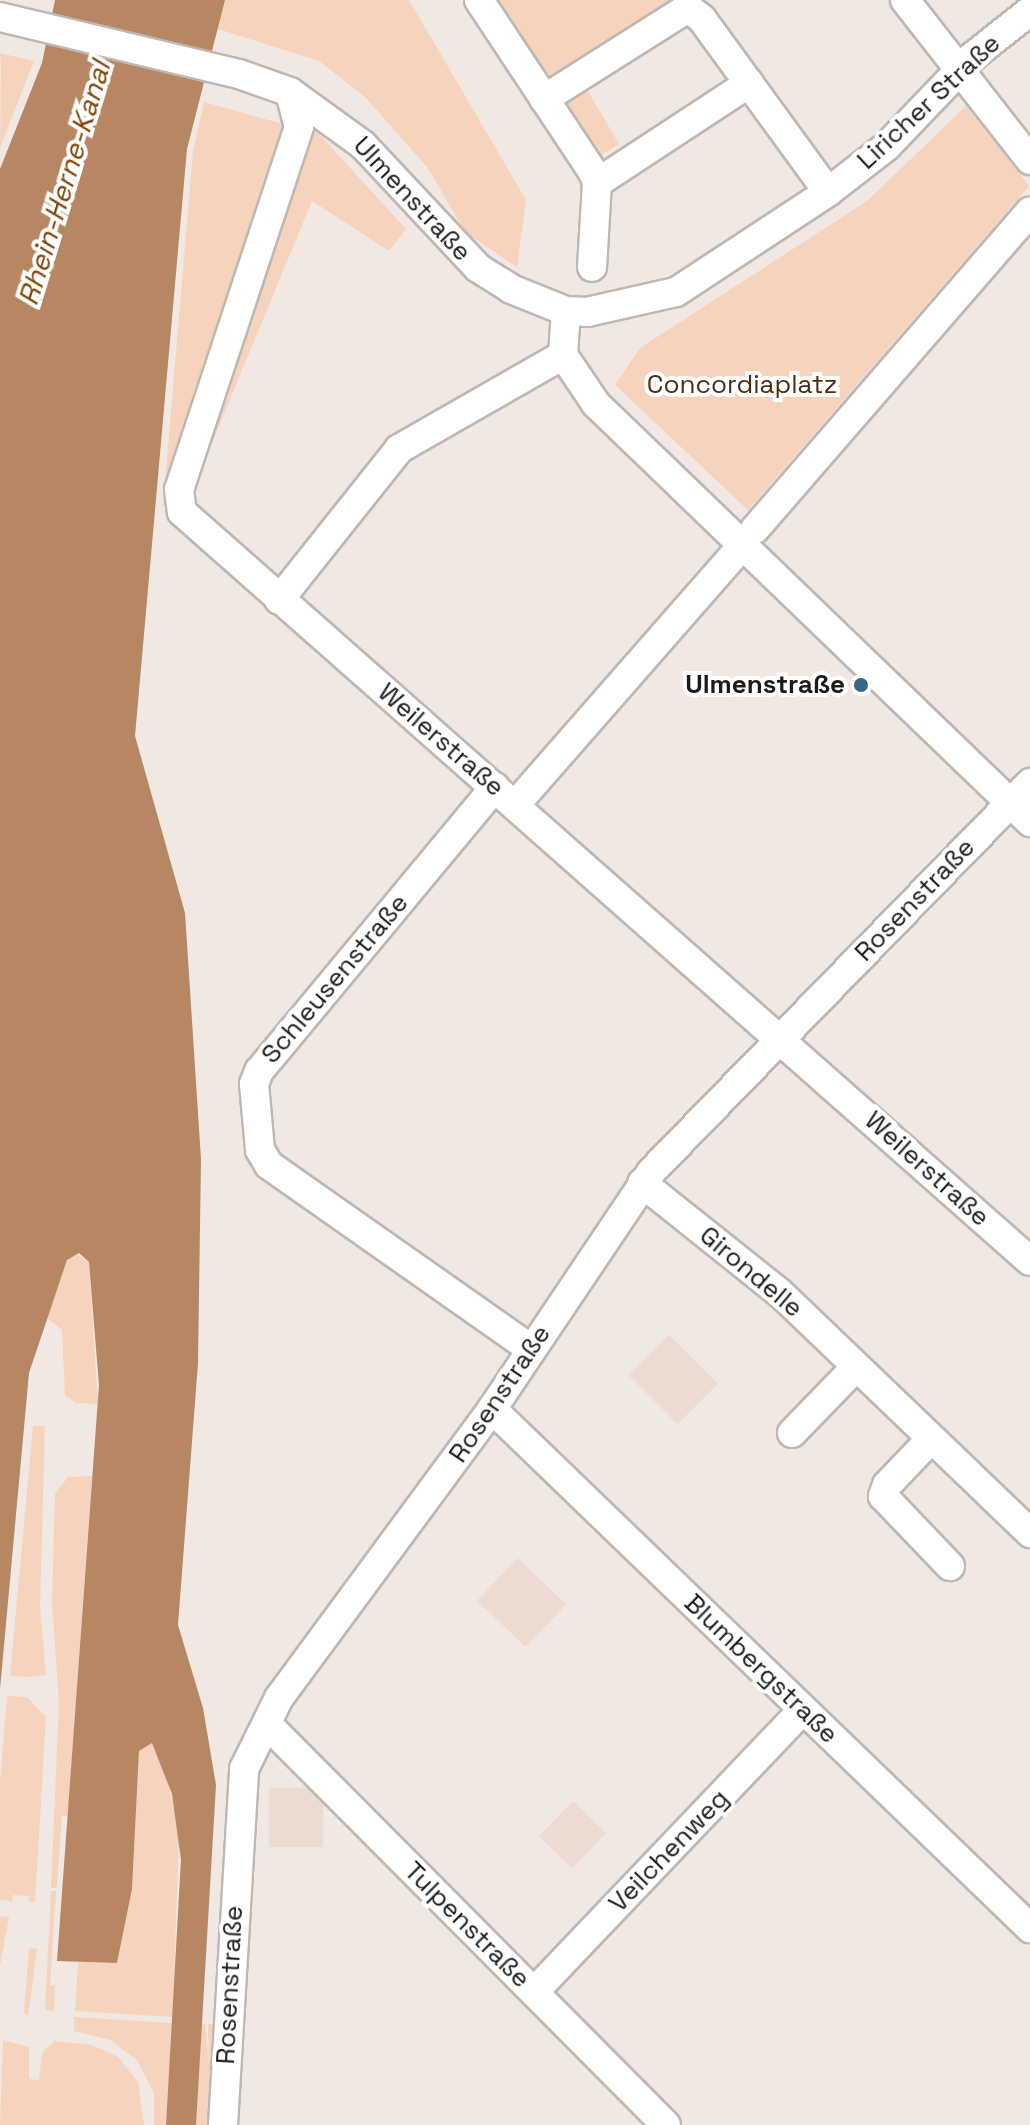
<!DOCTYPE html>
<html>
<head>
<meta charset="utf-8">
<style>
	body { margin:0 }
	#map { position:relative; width:1030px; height:2125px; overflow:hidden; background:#f1e8e3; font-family:"Space Grotesk",sans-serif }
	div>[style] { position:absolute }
	.built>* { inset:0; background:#ebdbd1; transform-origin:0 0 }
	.green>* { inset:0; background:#f5d3bc }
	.water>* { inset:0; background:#b78663 }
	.roads { filter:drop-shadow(2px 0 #bfb7b2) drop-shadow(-2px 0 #bfb7b2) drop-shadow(0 2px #bfb7b2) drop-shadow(0 -2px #bfb7b2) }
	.minor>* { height:28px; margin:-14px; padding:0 14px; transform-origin:14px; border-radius:14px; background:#fff }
	.dots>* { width:22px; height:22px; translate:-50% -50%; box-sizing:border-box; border:4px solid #fff; border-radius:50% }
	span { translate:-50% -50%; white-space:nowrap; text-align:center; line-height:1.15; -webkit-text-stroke:8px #fff; paint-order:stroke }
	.street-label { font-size:26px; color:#1d1a18 }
	.park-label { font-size:26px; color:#4f2c11 }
	.poi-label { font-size:26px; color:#1d1a18; font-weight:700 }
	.right { translate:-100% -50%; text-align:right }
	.water-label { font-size:28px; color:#814205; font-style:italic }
</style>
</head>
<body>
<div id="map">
	<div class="built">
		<div style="left:669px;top:1335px;width:69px;height:57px;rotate:45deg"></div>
		<div style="left:518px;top:1558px;width:67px;height:59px;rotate:44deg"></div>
		<div style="left:269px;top:1788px;width:54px;height:59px"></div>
		<div style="left:573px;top:1801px;width:46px;height:49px;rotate:44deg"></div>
	</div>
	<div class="green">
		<div style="clip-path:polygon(225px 0,409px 0,526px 200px,517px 267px,465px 232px,428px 168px,365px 97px,319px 61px,215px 28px)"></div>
		<div style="clip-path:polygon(495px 0,688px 0,579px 76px,619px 144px,593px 160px)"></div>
		<div style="clip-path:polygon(0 53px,34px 61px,0 148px,1px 67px)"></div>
		<div style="clip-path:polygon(204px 102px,319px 134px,406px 229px,389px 251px,312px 201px,190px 496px,163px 506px,193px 152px)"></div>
		<div style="clip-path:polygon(966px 106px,1029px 186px,748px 510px,615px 385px,640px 348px,867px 201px)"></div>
		<div style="clip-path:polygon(75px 1253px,89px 1262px,98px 1404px,76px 1403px,65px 1395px,62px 1330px,47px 1318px,67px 1260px)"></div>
		<div style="clip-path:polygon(33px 1426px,45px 1426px,40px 1606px,46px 1675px,28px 1677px,10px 1676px)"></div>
		<div style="clip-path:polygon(92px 1476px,68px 1816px,62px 1816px,57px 1888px,51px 1888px,59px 1703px,52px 1602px,55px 1494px,68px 1477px)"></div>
		<div style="clip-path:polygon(7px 1696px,27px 1697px,46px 1717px,35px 1902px,29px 1902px,29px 1896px,13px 1895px,12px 1901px,0 1900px,0 1782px)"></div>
		<div style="clip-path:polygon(152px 1743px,162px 1759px,179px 1827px,173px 2017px,75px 2011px,78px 1962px,117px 1963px,132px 1889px,139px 1751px)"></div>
		<div style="clip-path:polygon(51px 1891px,56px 1891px,50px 1985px,55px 1986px,54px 2011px,45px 2010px)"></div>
		<div style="clip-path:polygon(0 1916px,9px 1917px,0 1966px)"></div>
		<div style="clip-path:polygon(29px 1948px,37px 1949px,28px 2016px,24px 2013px)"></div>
		<div style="clip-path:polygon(74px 2017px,172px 2023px,166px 2125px,154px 2125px,154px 2093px,137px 2060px,110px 2040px,74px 2031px)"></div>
		<div style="clip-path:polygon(201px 2024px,205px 2024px,215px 2125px,196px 2125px)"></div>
		<div style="clip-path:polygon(208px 2024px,221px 2025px,213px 2086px,209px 2071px)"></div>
		<div style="clip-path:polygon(3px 2040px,29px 2047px,29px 2079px,39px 2080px,42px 2053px,54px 2041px,92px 2045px,118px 2057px,138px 2082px,144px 2125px,0 2125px)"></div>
	</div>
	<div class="water">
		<div style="clip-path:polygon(55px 0,225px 0,187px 149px,135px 736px,185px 913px,201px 1159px,198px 1363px,178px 1625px,203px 1708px,216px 1785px,196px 2125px,166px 2125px,181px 1860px,172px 1794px,152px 1743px,139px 1751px,132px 1889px,117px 1963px,57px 1961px,99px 1385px,89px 1262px,79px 1253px,67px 1260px,29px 1373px,0 1689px,0 169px,42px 63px)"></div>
	</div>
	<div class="roads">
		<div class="minor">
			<div style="left:479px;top:0;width:206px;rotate:56.5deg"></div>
			<div style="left:593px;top:172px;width:12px;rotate:70deg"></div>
			<div style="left:597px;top:183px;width:84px;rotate:93.4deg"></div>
			<div style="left:905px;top:0;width:203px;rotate:52deg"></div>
			<div style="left:0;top:17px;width:246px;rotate:13.4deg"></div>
			<div style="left:239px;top:74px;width:54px;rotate:19.4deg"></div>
			<div style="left:290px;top:92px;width:90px;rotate:36deg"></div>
			<div style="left:363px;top:145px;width:168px;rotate:46.9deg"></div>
			<div style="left:478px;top:268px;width:39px;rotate:32deg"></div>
			<div style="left:511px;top:289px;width:59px;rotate:21.8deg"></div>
			<div style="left:566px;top:311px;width:21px;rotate:3deg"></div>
			<div style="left:587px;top:312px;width:91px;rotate:-12.7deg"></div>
			<div style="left:676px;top:292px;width:182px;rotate:-33.3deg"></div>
			<div style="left:828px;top:192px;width:75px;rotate:-37.9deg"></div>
			<div style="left:887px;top:146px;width:123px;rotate:-46.3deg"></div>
			<div style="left:972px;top:57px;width:74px;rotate:-38.4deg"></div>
			<div style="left:290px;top:92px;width:36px;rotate:76deg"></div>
			<div style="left:299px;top:127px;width:381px;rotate:108.3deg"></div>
			<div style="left:179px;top:489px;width:23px;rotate:83deg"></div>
			<div style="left:182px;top:512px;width:1131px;rotate:41.45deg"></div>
			<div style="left:544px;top:99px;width:170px;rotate:-32.3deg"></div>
			<div style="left:688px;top:8px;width:18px;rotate:38deg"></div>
			<div style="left:702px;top:19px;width:214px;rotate:53.9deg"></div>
			<div style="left:597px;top:183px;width:182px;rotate:-33.3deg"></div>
			<div style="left:566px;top:311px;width:44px;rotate:93.9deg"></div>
			<div style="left:563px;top:355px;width:59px;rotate:56deg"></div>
			<div style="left:596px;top:404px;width:603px;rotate:43.92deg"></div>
			<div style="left:755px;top:529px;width:420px;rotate:-49.1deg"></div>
			<div style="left:279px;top:600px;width:193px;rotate:-51.5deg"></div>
			<div style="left:399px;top:449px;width:189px;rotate:-29.8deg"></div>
			<div style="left:495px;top:787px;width:369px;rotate:129.7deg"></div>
			<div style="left:259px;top:1071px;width:14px;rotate:111deg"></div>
			<div style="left:254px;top:1084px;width:66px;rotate:84.8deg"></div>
			<div style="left:260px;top:1150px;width:17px;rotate:59deg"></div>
			<div style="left:269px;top:1165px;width:320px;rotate:35.1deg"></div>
			<div style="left:516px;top:804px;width:342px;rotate:-48.8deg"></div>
			<div style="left:642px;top:1183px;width:176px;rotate:38.6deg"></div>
			<div style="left:780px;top:1293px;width:347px;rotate:43.8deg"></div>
			<div style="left:492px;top:1409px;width:748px;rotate:43.97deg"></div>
			<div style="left:792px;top:1433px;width:92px;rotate:-45.9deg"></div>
			<div style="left:931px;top:1439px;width:64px;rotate:133.7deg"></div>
			<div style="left:887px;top:1485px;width:12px;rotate:110deg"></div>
			<div style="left:883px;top:1496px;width:97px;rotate:46.3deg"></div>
			<div style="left:268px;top:1725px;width:564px;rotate:45.14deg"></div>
			<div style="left:534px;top:1992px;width:390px;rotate:-46.4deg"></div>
			<div style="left:223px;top:2125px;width:357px;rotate:-86.6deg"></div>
			<div style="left:244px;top:1769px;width:79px;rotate:-63.8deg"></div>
			<div style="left:279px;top:1698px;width:359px;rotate:-53.6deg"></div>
			<div style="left:492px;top:1409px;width:285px;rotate:-56.1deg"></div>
			<div style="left:651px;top:1172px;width:543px;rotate:-45.75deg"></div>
		</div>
	</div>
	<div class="dots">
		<div style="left:861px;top:685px;background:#366886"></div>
	</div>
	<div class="street-label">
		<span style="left:929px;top:102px;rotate:-43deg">Liricher Straße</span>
		<span style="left:412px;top:199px;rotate:47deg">Ulmenstraße</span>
		<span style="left:441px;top:740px;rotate:41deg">Weilerstraße</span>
		<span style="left:915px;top:900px;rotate:-46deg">Rosenstraße</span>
		<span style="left:335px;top:979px;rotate:-50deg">Schleusenstraße</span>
		<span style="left:927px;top:1169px;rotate:42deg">Weilerstraße</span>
		<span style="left:751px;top:1272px;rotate:40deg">Girondelle</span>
		<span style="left:500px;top:1394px;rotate:-56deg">Rosenstraße</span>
		<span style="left:761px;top:1669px;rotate:44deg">Blumbergstraße</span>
		<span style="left:669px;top:1851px;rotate:-46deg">Veilchenweg</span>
		<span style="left:467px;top:1925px;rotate:45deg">Tulpenstraße</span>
		<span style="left:230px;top:1985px;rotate:-87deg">Rosenstraße</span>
	</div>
	<div class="park-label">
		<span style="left:742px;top:385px">Concordiaplatz</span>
	</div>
	<div class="poi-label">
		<span class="right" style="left:845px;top:685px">Ulmenstraße</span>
	</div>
	<div class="water-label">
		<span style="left:64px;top:183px;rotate:-73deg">Rhein-Herne-Kanal</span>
	</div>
</div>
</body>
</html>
